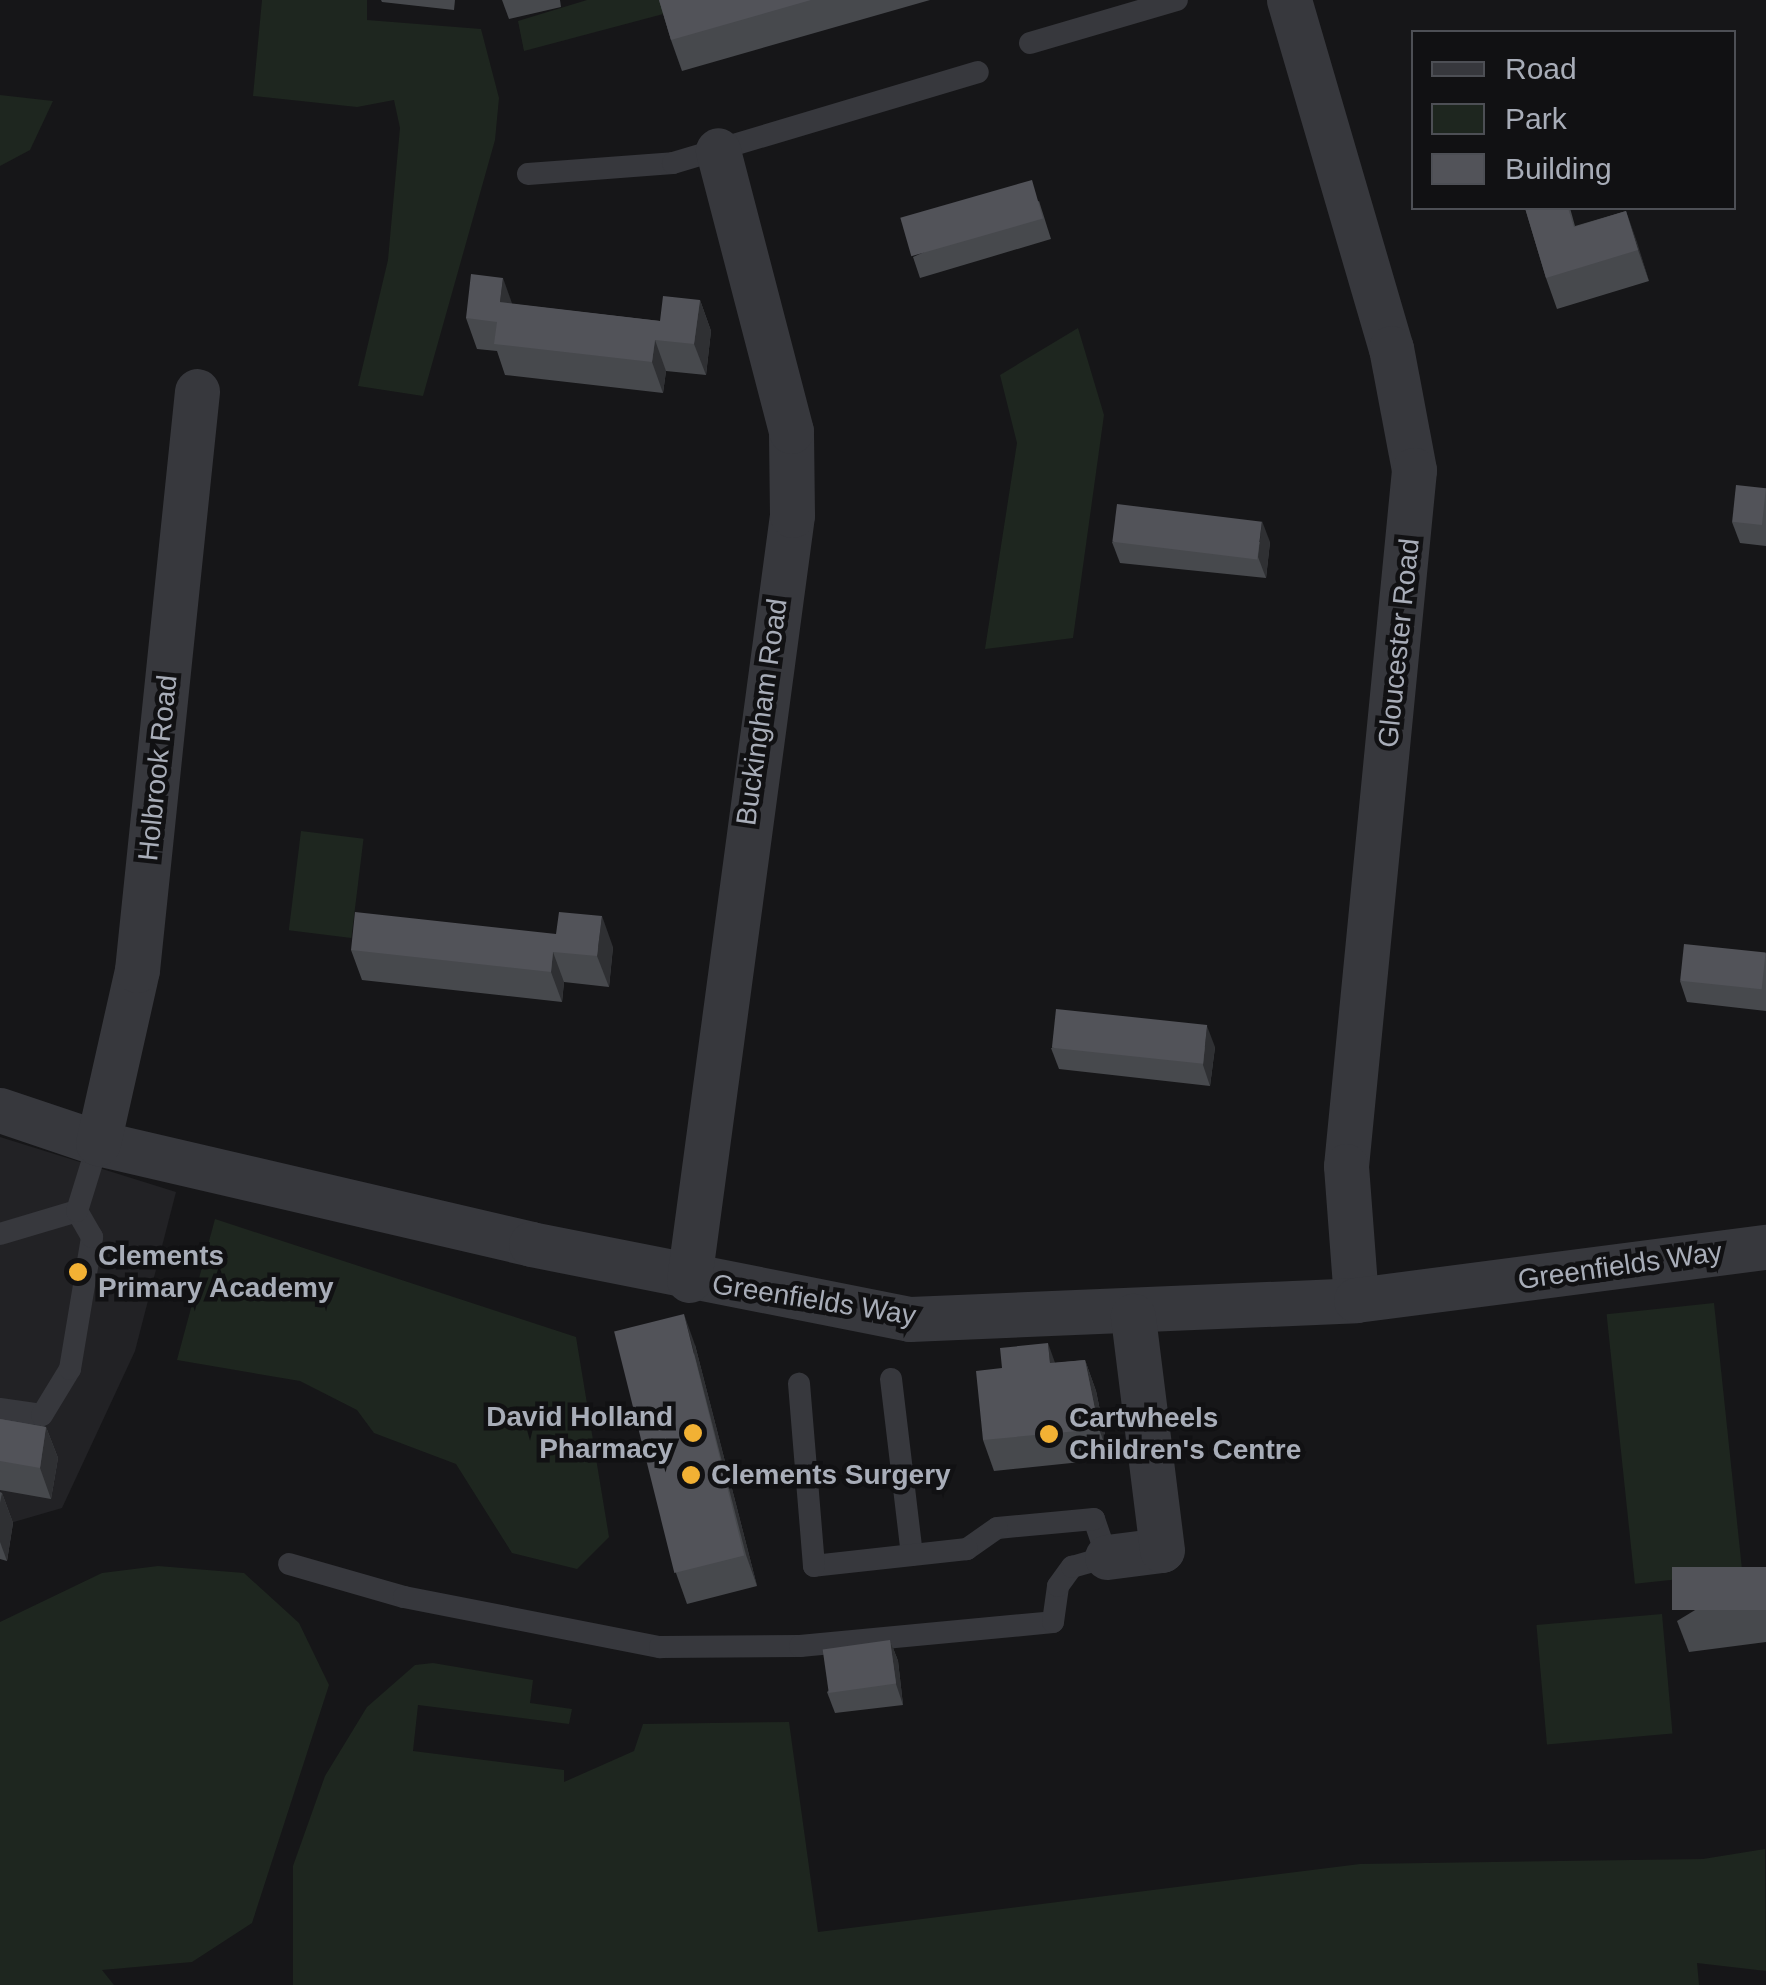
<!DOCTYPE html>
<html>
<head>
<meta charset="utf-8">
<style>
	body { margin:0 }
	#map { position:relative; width:1766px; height:1985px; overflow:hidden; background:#161618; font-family:Arial,sans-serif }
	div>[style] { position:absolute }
	.built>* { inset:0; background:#222225 }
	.green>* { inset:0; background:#1e261f; transform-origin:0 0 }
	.service>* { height:22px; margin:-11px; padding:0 11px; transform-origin:11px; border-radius:11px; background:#37383d }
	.minor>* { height:45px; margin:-22.5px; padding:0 22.5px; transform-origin:22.5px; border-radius:22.5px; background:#37383d }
	.wall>* { inset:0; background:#47494d }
	.shaded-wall>* { inset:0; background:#2f3033 }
	.building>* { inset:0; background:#525359; transform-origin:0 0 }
	.dots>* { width:28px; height:28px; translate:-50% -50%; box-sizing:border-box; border:5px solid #111113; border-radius:50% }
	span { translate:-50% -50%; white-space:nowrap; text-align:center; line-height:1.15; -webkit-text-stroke:9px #111113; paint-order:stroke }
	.street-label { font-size:28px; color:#a8adb8 }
	.poi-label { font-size:28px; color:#a8adb8; font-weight:700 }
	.left { translate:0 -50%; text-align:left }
	.right { translate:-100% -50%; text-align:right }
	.legend { position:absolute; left:1411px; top:30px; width:325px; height:180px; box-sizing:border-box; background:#111113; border:2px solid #4d4f55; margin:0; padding:12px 18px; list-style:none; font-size:30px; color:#a8adb8 }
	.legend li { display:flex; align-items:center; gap:20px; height:50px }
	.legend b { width:50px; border:2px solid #4d4f55 }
</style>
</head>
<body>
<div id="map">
	<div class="built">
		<div style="clip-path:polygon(0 1137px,176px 1192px,135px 1351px,62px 1508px,0 1526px)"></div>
	</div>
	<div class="green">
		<div style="clip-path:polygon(262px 0,367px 0,367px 20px,481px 29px,499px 98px,495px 140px,423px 396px,358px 386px,388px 260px,400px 128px,394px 100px,357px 107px,253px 96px)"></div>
		<div style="clip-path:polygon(587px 0,716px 0,524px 51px,518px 21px)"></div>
		<div style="clip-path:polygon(0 95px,53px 101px,30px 150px,0 166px)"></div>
		<div style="clip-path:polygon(1078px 328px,1104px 415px,1073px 638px,985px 649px,1017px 443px,1000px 375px)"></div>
		<div style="left:301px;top:831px;width:63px;height:100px;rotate:7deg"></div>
		<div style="clip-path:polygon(215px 1219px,576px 1337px,609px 1537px,577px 1569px,512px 1553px,456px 1464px,374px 1433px,357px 1410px,300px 1381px,177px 1360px)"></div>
		<div style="left:1714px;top:1303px;width:271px;height:108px;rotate:84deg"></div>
		<div style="clip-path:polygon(158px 1566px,244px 1573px,299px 1623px,329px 1685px,252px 1923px,192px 1962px,102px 1970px,114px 1985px,0 1985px,0 1622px,102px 1573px)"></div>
		<div style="left:1662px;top:1614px;width:120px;height:126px;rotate:85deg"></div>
		<div style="clip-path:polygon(433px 1663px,533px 1680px,530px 1703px,572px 1709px,569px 1724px,418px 1705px,413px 1751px,564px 1770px,564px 1782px,634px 1751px,643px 1724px,789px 1722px,818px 1932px,1360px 1864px,1703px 1859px,1765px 1849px,1766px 1971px,1697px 1963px,1699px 1985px,293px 1985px,293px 1866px,325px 1776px,367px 1707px,415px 1665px)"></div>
	</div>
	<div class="service">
		<div style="left:1030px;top:43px;width:153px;rotate:-16.3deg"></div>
		<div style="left:528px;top:174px;width:145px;rotate:-4.3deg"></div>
		<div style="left:673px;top:163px;width:318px;rotate:-16.6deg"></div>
		<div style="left:0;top:1234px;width:80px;rotate:-16.6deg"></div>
		<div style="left:891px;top:1379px;width:177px;rotate:83.2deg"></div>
		<div style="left:0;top:1409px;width:42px;rotate:8.1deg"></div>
		<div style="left:42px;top:1415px;width:54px;rotate:-58.7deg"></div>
		<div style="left:70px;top:1369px;width:134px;rotate:-80.5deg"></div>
		<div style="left:92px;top:1237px;width:30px;rotate:-120deg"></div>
		<div style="left:77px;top:1211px;width:71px;rotate:-72.8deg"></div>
		<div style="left:289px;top:1564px;width:120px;rotate:16deg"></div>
		<div style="left:404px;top:1597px;width:261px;rotate:11.1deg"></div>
		<div style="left:660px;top:1647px;width:140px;rotate:-0.4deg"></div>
		<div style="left:800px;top:1646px;width:254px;rotate:-5.4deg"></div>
		<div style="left:1053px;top:1622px;width:36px;rotate:-82deg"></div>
		<div style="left:1058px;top:1586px;width:24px;rotate:-54deg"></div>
		<div style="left:1072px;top:1567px;width:36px;rotate:-16deg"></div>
		<div style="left:1107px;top:1557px;width:40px;rotate:-108.9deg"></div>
		<div style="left:1094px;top:1519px;width:97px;rotate:174.7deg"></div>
		<div style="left:997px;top:1528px;width:37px;rotate:145deg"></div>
		<div style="left:967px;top:1549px;width:154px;rotate:173.7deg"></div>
		<div style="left:814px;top:1566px;width:183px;rotate:-94.7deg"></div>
	</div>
	<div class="minor">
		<div style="left:1289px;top:0;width:363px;rotate:73.7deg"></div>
		<div style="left:1391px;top:348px;width:124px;rotate:79.3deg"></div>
		<div style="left:1414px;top:470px;width:699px;rotate:95.58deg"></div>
		<div style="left:1346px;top:1166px;width:134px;rotate:85.7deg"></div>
		<div style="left:0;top:1110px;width:103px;rotate:18.6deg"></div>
		<div style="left:98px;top:1143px;width:445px;rotate:13.1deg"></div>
		<div style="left:531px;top:1244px;width:386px;rotate:11.2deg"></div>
		<div style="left:910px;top:1319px;width:446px;rotate:-2.4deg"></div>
		<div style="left:1356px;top:1300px;width:413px;rotate:-7.4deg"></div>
		<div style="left:98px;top:1143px;width:177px;rotate:-77.3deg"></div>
		<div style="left:137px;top:970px;width:582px;rotate:-84.08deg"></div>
		<div style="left:689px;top:1280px;width:772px;rotate:-82.33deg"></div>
		<div style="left:792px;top:515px;width:84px;rotate:-90.7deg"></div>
		<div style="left:791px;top:431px;width:290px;rotate:-104.6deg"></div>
		<div style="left:1107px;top:1557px;width:55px;rotate:-7.3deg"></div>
		<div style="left:1162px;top:1550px;width:236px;rotate:-97.1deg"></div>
	</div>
	<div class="wall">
		<div style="clip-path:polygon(381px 0,455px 0,454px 10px,382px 2px)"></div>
		<div style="clip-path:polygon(502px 0,560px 0,561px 7px,509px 19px)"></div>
		<div style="clip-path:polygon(659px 0,930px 0,682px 71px,671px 40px)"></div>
		<div style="clip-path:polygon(1039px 201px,1051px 239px,920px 278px,913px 257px)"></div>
		<div style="clip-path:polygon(1525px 208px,1570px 208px,1575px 226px,1626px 211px,1649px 281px,1557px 309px,1546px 278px)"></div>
		<div style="clip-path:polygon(700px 300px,711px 331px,706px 375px,666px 371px,663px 393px,505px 375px,497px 351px,477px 349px,466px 318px,512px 304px,660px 321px)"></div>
		<div style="clip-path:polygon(1766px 488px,1766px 546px,1740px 543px,1732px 522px)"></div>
		<div style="clip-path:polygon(1112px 542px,1270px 542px,1266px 578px,1120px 563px)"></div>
		<div style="clip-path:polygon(613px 947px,609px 987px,564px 982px,562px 1002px,362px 980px,351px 950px)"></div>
		<div style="clip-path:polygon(1766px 953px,1766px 1011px,1687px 1002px,1680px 981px)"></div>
		<div style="clip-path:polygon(1215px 1047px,1210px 1086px,1059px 1069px,1051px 1048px)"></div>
		<div style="clip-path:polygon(695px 1345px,757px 1586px,687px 1604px,676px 1573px)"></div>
		<div style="clip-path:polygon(1085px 1360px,1096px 1391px,1110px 1459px,994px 1471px,983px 1440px,1055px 1363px)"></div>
		<div style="clip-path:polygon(0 1419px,46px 1427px,58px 1458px,51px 1499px,0 1490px)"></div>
		<div style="clip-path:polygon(0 1492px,2px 1493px,13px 1523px,7px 1561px,0 1559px)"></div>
		<div style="clip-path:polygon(1766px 1567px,1766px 1642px,1689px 1652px,1677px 1621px)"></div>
		<div style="clip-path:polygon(890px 1640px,898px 1661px,903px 1705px,835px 1713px,827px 1692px)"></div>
	</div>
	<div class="shaded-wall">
		<div style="clip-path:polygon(1626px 211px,1637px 242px,1649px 281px,1638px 250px)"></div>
		<div style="clip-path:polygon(503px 278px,514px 309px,500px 302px)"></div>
		<div style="clip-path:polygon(700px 300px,711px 331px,706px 375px,694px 344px)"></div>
		<div style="clip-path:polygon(655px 340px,666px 371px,663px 393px,652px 362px)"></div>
		<div style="clip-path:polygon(1262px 521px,1270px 542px,1266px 578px,1258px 557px)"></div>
		<div style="clip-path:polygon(602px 916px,613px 947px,609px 987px,597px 956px)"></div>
		<div style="clip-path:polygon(553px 952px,564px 982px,562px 1002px,551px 972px)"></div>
		<div style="clip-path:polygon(1207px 1026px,1215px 1047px,1210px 1086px,1203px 1065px)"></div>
		<div style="clip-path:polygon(684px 1314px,695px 1345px,757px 1586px,746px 1555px)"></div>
		<div style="clip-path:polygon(1048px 1343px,1059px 1374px,1050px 1363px)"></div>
		<div style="clip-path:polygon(1085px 1360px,1096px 1391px,1110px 1459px,1099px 1429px)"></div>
		<div style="clip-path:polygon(46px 1427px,58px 1458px,51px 1499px,40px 1468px)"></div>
		<div style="clip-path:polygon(2px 1493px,13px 1523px,7px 1561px,0 1542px,0 1503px)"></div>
		<div style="clip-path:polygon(890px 1640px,898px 1661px,903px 1705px,896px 1684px)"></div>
	</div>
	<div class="building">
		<div style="clip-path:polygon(659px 0,811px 0,671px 40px)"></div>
		<div style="left:1032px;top:180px;width:40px;height:137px;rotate:74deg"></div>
		<div style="clip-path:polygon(1525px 208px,1568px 208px,1574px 227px,1626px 211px,1638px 250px,1546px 278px)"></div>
		<div style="clip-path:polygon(471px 274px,503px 278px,500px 302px,660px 321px,663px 296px,700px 300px,694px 344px,655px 340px,652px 362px,494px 344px,497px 322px,466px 318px)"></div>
		<div style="left:1736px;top:485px;width:30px;height:37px;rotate:6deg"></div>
		<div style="left:1117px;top:504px;width:146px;height:38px;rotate:7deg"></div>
		<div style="clip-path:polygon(355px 912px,556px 934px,559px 912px,602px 916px,597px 956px,553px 952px,551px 972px,351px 950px)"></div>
		<div style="left:1684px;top:944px;width:82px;height:37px;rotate:6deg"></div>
		<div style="left:1056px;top:1009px;width:152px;height:39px;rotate:6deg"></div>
		<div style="left:684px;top:1314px;width:249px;height:72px;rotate:76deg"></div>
		<div style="clip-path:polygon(1048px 1343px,1050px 1363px,1085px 1360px,1099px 1429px,983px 1440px,976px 1371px,1002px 1368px,1000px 1348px)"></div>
		<div style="clip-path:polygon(0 1419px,46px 1427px,40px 1468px,0 1461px)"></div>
		<div style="left:1766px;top:1567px;width:43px;height:94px;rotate:90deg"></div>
		<div style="left:890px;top:1640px;width:44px;height:68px;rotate:82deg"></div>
	</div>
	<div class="dots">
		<div style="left:78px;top:1272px;background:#f2b134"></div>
		<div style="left:693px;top:1433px;background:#f2b134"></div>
		<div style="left:1049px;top:1434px;background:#f2b134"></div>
		<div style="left:691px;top:1475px;background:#f2b134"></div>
	</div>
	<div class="street-label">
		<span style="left:1399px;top:643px;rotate:-84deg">Gloucester Road</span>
		<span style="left:762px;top:712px;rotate:-82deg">Buckingham Road</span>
		<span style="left:158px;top:768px;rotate:-84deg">Holbrook Road</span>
		<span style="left:1620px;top:1266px;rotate:-8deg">Greenfields Way</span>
		<span style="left:814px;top:1300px;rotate:9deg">Greenfields Way</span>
	</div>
	<div class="poi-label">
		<span class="left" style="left:98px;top:1272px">Clements<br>Primary Academy</span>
		<span class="right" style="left:673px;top:1433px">David Holland<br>Pharmacy</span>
		<span class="left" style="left:1069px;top:1434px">Cartwheels<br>Children's Centre</span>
		<span class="left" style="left:711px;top:1475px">Clements Surgery</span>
	</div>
	<ul class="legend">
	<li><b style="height:12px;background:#37383d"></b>Road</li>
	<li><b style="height:28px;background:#1e261f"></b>Park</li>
	<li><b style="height:28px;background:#525359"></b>Building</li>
	</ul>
</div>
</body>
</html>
